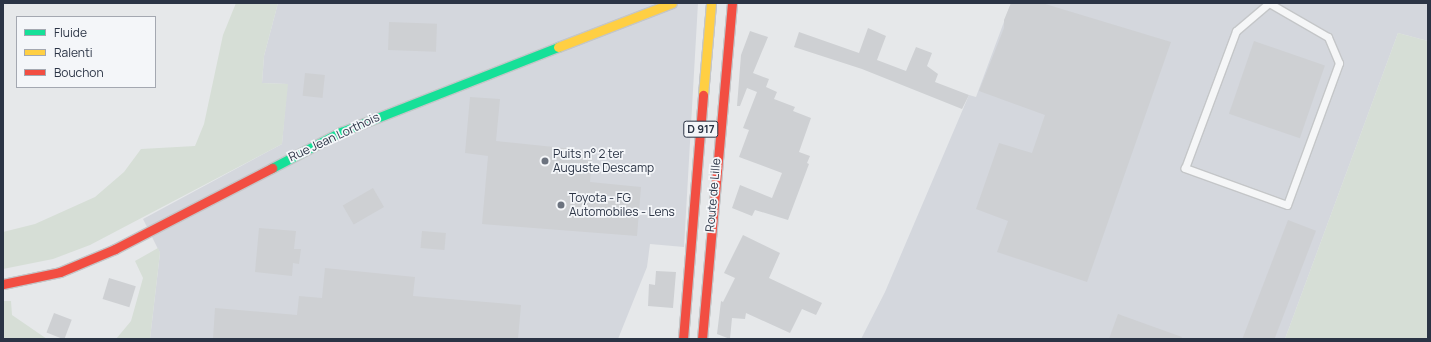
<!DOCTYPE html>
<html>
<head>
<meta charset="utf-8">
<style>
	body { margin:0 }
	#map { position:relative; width:1431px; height:342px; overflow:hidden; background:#e6e8ea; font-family:Manrope,sans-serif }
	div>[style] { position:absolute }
	.built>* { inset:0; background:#d4d7dd }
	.green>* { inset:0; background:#d6ded6 }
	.building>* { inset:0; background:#ced0d3; transform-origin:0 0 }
	.roads { filter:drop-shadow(1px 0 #c4c6c8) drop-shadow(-1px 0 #c4c6c8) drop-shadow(0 1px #c4c6c8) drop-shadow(0 -1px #c4c6c8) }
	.lane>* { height:7px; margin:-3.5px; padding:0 3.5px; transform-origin:3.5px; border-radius:3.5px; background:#f5f6f7 }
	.fast>* { height:9px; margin:-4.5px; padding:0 4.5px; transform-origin:4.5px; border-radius:4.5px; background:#16e098 }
	.slow>* { height:9px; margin:-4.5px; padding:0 4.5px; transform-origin:4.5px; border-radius:4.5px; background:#ffcf43 }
	.jam>* { height:9px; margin:-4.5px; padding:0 4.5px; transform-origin:4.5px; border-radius:4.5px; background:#f24e42 }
	.dots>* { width:11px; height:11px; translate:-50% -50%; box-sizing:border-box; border:2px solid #f4f6f9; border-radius:50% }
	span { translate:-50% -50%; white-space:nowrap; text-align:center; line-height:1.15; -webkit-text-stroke:3.5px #f4f6f9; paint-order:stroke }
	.shield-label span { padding:1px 3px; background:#f4f6f9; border:1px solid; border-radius:3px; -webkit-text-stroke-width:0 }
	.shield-label { font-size:11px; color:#2b3445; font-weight:700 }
	.street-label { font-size:12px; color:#2b3445 }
	.poi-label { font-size:12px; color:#2b3445 }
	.left { translate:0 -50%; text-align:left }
	.frame { position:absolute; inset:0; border:4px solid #2b3445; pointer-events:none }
	.legend { position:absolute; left:16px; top:16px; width:140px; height:72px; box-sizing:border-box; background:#f4f6f9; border:1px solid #a4a8b1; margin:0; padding:5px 7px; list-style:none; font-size:12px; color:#2b3445 }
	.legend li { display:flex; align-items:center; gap:8px; height:20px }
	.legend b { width:20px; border:1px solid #a4a8b1 }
</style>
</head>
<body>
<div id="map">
	<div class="built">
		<div style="clip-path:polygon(278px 3px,698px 3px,684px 247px,650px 244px,647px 267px,618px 339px,150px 339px,160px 253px,143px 219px,282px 144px,287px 84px,262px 83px,264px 56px)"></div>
		<div style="clip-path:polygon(1011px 3px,1428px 3px,1428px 41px,1398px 33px,1285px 339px,861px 339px,885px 292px,969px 95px,976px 97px)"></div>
	</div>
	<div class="green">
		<div style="clip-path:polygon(236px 3px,278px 3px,264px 56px,262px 83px,288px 84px,282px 144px,90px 245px,53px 259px,3px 269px,3px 232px,35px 224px,95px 197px,124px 172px,141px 149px,195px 146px,204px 124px,223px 35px)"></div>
		<div style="clip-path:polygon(1398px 33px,1428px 41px,1428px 339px,1285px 339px)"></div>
		<div style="clip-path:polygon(158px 248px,160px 253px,150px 339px,116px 339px,131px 321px,143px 278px,135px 261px)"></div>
		<div style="clip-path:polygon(3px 301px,11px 301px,12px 315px,47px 339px,3px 339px)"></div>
	</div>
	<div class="building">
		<div style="clip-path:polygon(1011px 3px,1042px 3px,1171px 42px,1087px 282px,997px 252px,1008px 221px,976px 209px,999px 143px,1032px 153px,1045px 115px,979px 91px,1004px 28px,1004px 20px)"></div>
		<div style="left:389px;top:22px;width:48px;height:28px;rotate:2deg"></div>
		<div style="clip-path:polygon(868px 28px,886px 36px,877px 60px,906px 71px,916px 47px,932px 53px,927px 66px,938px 74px,935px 82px,969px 95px,962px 109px,862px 69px,794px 47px,799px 32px,859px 53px)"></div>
		<div style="clip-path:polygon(750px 31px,768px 37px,753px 73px,769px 79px,766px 87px,777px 92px,774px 99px,795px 107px,793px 111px,811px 118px,799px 152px,810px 156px,807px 163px,809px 164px,788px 220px,755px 210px,752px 216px,732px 208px,740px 185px,772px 198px,782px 173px,739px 157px,749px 130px,743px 128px,757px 92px,747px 88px,740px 106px,737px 106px,741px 55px)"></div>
		<div style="left:1254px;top:41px;width:75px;height:77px;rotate:19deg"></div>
		<div style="left:305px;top:73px;width:20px;height:23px;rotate:6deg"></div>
		<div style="clip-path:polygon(470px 97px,500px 99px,496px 141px,593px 151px,590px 182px,641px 187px,637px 236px,482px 224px,488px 156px,465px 153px)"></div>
		<div style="left:373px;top:188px;width:22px;height:35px;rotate:60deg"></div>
		<div style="left:1288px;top:220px;width:30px;height:127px;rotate:21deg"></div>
		<div style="clip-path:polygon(259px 228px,296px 231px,294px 249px,301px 249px,299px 264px,293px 263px,292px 276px,255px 272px)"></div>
		<div style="left:422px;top:231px;width:24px;height:17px;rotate:5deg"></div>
		<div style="clip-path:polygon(743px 235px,780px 253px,769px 278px,822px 303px,816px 315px,802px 309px,790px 333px,746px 313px,745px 319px,732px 318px,730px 339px,717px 334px,721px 301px,723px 302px,735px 278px,724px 273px)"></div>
		<div style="clip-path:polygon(325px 268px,415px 277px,413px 296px,521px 305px,518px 339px,213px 339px,215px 308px,297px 315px,299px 296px,322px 298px)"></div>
		<div style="clip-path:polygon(656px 271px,676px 272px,673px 308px,648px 306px,649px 284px,655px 285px)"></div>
		<div style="left:109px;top:278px;width:28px;height:22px;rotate:17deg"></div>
		<div style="left:54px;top:313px;width:19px;height:21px;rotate:21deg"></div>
		<div style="clip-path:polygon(1118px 314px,1182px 337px,1181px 339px,1109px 339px)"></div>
	</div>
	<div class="roads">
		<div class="lane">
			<div style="left:1269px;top:3px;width:68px;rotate:30deg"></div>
			<div style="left:1328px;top:37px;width:28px;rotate:67deg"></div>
			<div style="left:1339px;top:63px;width:151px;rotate:110.1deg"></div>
			<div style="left:1287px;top:205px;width:109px;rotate:-160.1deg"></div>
			<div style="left:1185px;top:168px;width:146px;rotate:-69.6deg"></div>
			<div style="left:1236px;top:31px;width:43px;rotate:-40.3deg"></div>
		</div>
		<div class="fast">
			<div style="left:272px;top:168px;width:78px;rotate:-27.6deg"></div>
			<div style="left:341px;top:132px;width:233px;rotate:-21.4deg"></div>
		</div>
		<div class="slow">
			<div style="left:558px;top:47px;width:122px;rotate:-21.1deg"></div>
			<div style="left:703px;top:95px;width:92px;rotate:-85deg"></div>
		</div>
		<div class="jam">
			<div style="left:3px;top:284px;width:58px;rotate:-11.9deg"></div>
			<div style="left:60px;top:272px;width:60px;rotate:-22.7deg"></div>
			<div style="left:115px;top:249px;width:177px;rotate:-27.3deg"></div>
			<div style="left:683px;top:339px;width:245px;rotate:-85.3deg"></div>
			<div style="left:702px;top:339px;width:337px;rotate:-84.9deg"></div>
		</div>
	</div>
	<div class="dots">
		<div style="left:545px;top:161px;background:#6c737f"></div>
		<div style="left:561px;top:205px;background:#6c737f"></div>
	</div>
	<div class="shield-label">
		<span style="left:701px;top:129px">D 917</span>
	</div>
	<div class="street-label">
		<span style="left:334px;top:137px;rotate:-25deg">Rue Jean Lorthois</span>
		<span style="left:713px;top:195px;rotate:-85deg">Route de Lille</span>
	</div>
	<div class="poi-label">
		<span class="left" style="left:553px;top:161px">Puits n° 2 ter<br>Auguste Descamp</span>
		<span class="left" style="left:569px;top:205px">Toyota - FG<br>Automobiles - Lens</span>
	</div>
	<div class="frame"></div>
	<ul class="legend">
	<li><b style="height:5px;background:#16e098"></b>Fluide</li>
	<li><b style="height:5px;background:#ffcf43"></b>Ralenti</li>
	<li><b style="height:5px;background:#f24e42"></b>Bouchon</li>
	</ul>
</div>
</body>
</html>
